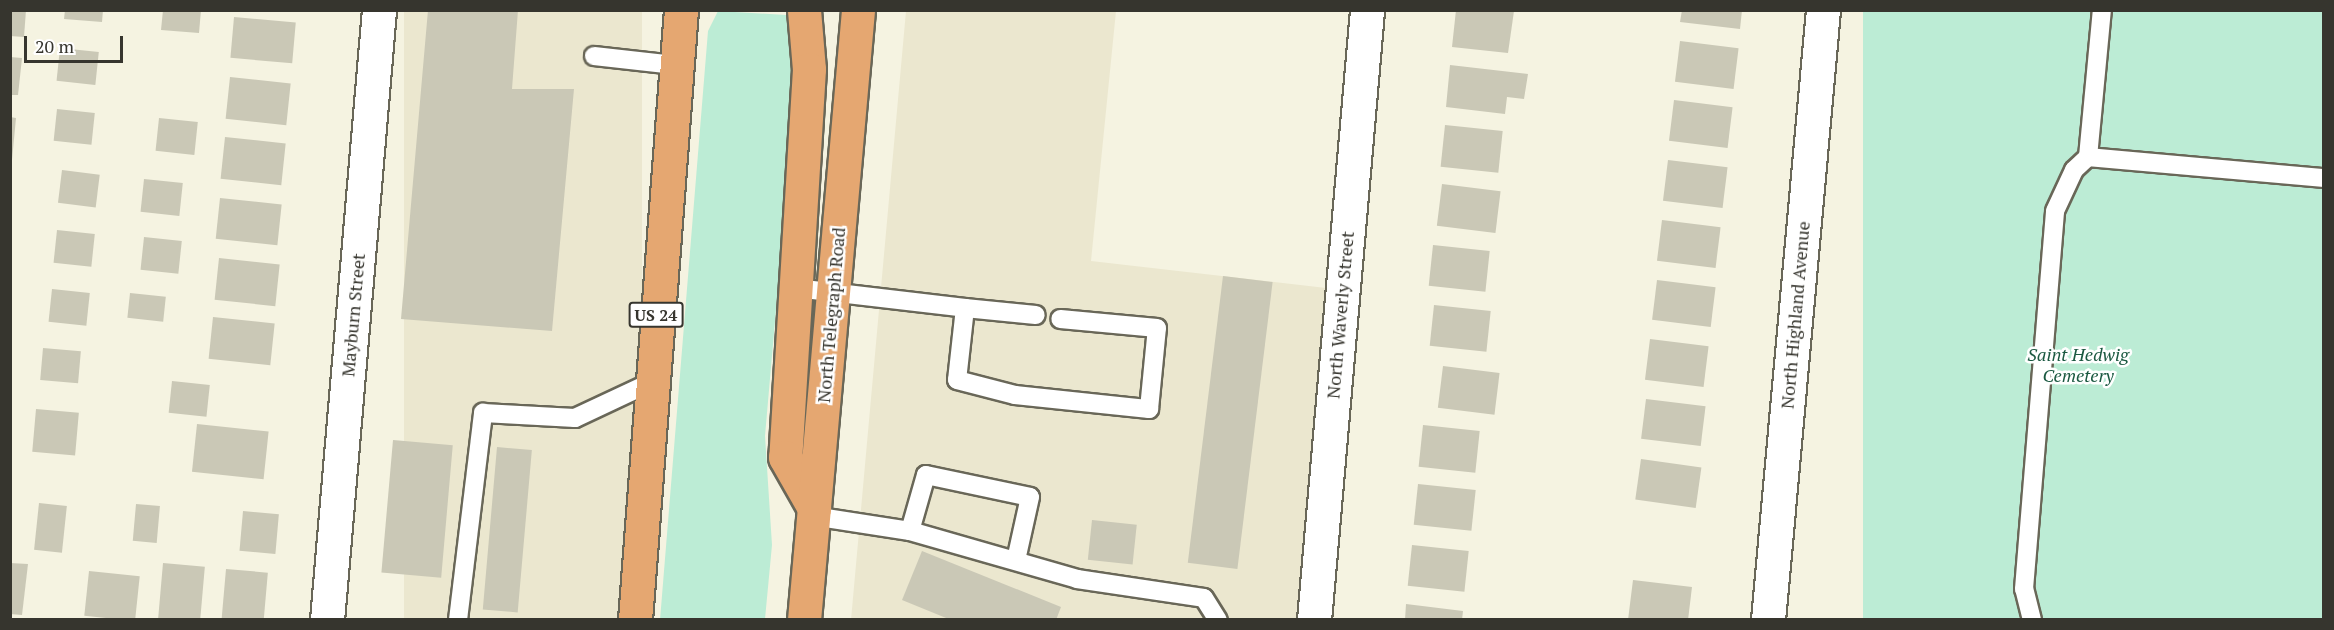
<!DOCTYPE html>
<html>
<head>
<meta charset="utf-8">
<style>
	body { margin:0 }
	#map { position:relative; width:2334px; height:630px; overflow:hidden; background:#f5f3e1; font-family:"PT Serif",serif }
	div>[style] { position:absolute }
	.built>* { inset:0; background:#ebe7cf; transform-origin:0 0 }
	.green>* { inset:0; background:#bcecd5; transform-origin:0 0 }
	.building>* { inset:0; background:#cac8b6; transform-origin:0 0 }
	.roads { filter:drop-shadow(2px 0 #696758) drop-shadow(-2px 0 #696758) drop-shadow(0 2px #696758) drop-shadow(0 -2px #696758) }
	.service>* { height:18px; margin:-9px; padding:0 9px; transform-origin:9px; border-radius:9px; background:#fff }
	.minor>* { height:33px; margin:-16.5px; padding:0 16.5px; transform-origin:16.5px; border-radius:16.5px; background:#fff }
	.primary>* { height:33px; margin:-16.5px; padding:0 16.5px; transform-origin:16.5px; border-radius:16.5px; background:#e5a771 }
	span { translate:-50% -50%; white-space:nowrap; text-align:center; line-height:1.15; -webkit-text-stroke:5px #fff; paint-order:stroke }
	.shield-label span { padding:2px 4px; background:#fff; border:2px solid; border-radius:4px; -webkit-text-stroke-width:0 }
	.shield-label { font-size:16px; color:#36352e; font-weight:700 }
	.street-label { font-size:18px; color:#36352e }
	.park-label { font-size:18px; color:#1b5941; font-style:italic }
	.frame { position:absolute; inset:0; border:12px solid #36352e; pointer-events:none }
	.scale { position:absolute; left:24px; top:36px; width:99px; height:27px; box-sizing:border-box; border:3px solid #36352e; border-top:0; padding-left:8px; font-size:18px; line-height:21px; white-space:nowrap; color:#36352e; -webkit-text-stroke:4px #fff; paint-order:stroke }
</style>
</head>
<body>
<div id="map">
	<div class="built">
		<div style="left:404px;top:11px;width:238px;height:611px"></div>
		<div style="clip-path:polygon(906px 11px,1116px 11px,1091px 261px,1326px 288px,1296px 619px,851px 620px)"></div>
	</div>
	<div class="green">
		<div style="clip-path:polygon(718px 11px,786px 15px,797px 69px,765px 436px,772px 545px,765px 619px,660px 620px,708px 31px)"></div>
		<div style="left:1863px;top:11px;width:460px;height:611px"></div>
	</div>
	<div class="building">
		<div style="clip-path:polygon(10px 10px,26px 10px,24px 37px,10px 36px)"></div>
		<div style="clip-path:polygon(65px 10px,103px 10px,102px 22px,64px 19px)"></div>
		<div style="clip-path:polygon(163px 10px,201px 10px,199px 33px,161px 30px)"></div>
		<div style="clip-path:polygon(428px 10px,518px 10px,512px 89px,574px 89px,552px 331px,401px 319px)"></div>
		<div style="clip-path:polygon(1456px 10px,1514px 11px,1508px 53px,1452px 47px)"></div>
		<div style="clip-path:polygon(1682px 10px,1742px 10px,1740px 29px,1680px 22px)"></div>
		<div style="left:234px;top:17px;width:62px;height:41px;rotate:5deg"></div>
		<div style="left:1680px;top:41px;width:59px;height:41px;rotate:7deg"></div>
		<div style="left:60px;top:48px;width:39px;height:33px;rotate:6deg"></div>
		<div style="clip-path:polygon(10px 57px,22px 58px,18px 95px,10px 95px)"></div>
		<div style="clip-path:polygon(1450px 65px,1528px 74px,1524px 99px,1507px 97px,1505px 114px,1446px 107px)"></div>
		<div style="left:230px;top:77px;width:61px;height:42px;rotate:6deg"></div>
		<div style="left:1674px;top:100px;width:59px;height:41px;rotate:7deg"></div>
		<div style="left:57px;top:109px;width:38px;height:32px;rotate:6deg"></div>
		<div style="clip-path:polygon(10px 117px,16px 118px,12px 160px,10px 160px)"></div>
		<div style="left:159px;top:118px;width:39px;height:33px;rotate:6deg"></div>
		<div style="left:1445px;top:125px;width:58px;height:42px;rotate:6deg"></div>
		<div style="left:225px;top:137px;width:61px;height:42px;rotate:6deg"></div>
		<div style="left:1668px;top:160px;width:60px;height:41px;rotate:7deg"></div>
		<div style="left:62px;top:170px;width:38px;height:33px;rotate:7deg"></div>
		<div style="left:144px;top:179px;width:39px;height:33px;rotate:6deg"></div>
		<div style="left:1442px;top:184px;width:59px;height:42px;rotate:7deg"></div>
		<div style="left:220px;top:198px;width:62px;height:41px;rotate:6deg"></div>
		<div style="left:1662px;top:220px;width:59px;height:41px;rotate:7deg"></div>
		<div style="left:57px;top:230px;width:38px;height:33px;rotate:6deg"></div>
		<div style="left:144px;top:237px;width:38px;height:33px;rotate:6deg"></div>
		<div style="left:1433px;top:245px;width:57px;height:41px;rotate:6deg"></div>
		<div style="left:219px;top:258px;width:61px;height:42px;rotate:6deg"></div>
		<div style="left:1223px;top:276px;width:50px;height:289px;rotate:7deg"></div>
		<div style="left:1657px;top:280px;width:59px;height:40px;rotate:7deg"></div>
		<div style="left:52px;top:289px;width:38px;height:33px;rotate:6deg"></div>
		<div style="left:130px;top:293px;width:36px;height:25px;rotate:6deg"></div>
		<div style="left:1434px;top:305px;width:57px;height:41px;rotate:6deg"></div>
		<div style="left:213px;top:317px;width:62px;height:42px;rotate:6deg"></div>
		<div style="left:1650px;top:339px;width:59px;height:41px;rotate:7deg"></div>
		<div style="left:43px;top:348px;width:38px;height:32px;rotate:5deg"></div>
		<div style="left:1443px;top:366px;width:57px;height:42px;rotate:7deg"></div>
		<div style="left:172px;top:381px;width:38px;height:32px;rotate:6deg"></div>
		<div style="left:1646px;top:399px;width:60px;height:40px;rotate:7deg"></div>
		<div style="left:36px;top:409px;width:43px;height:43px;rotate:5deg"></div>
		<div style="left:197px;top:424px;width:72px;height:48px;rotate:6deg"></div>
		<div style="left:1423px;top:425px;width:57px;height:42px;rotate:6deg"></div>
		<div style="left:393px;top:440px;width:60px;height:133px;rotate:5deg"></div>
		<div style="left:497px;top:447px;width:35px;height:163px;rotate:5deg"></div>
		<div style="left:1641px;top:459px;width:61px;height:41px;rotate:8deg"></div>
		<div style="left:1418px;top:484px;width:58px;height:41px;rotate:6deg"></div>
		<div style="left:39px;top:503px;width:28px;height:47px;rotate:6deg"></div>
		<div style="left:136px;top:504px;width:24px;height:37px;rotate:5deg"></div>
		<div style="left:243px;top:511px;width:36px;height:40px;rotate:5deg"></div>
		<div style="left:1092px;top:520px;width:45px;height:40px;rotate:6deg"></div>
		<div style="left:1412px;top:545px;width:57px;height:41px;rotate:6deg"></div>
		<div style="clip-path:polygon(922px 551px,1061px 607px,1056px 620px,951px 620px,902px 600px)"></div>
		<div style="clip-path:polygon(10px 563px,28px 564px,22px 615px,10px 614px)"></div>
		<div style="left:163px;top:563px;width:42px;height:57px;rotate:5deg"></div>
		<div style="left:226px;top:569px;width:42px;height:51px;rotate:5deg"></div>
		<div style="left:89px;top:571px;width:51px;height:45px;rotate:6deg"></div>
		<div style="clip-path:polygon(1633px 580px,1692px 587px,1688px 620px,1628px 620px)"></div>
		<div style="clip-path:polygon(1406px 604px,1463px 611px,1462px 620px,1405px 620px)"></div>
	</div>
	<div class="roads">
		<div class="service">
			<div style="left:594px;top:56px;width:81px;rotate:6.4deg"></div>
			<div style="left:2088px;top:157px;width:148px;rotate:-84.6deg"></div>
			<div style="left:796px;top:288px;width:170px;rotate:6.7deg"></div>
			<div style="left:965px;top:308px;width:72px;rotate:96.3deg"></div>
			<div style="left:957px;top:380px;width:60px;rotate:14.5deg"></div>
			<div style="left:1015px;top:395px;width:135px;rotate:6deg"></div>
			<div style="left:1149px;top:409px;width:81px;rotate:-84.4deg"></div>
			<div style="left:1157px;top:328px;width:97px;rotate:-174.7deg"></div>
			<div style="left:965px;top:308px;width:71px;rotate:5.6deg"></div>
			<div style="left:813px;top:516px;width:98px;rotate:8.8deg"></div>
			<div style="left:910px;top:531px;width:174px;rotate:16deg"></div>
			<div style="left:1077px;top:579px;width:128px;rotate:8.5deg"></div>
			<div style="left:1204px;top:598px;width:26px;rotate:58deg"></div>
			<div style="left:910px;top:531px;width:58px;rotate:-74.1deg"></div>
			<div style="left:926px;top:475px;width:106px;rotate:11.9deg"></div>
			<div style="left:1030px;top:497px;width:65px;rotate:102.5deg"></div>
			<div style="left:458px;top:620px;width:209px;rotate:-83.1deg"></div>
			<div style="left:483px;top:413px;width:92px;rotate:3.1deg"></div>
			<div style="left:575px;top:418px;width:85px;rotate:-25.1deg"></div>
			<div style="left:2032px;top:620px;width:32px;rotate:-104deg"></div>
			<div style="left:2024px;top:589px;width:379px;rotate:-85.3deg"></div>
			<div style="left:2055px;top:211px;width:45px;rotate:-65.1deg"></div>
			<div style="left:2074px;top:170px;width:19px;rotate:-43deg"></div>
			<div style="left:2088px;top:157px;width:237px;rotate:5.1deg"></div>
		</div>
		<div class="minor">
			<div style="left:327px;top:620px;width:612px;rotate:-85.13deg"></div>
			<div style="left:1314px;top:620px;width:612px;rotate:-85.03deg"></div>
			<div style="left:1768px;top:620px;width:612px;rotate:-84.85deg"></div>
		</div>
		<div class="primary">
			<div style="left:804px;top:10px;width:59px;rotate:85.2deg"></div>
			<div style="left:809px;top:69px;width:389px;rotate:93.5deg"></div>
			<div style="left:785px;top:457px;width:59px;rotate:60.4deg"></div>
			<div style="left:635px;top:620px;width:612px;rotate:-85.69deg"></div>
			<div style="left:804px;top:620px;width:612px;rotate:-84.94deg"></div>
		</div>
	</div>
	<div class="shield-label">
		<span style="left:656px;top:315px">US 24</span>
	</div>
	<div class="street-label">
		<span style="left:353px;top:315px;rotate:-85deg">Mayburn Street</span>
		<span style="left:831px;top:315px;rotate:-85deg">North Telegraph Road</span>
		<span style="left:1340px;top:315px;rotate:-85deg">North Waverly Street</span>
		<span style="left:1795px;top:315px;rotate:-85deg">North Highland Avenue</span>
	</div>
	<div class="park-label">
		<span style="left:2078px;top:365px">Saint Hedwig<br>Cemetery</span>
	</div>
	<div class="frame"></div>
	<div class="scale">20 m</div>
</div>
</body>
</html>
